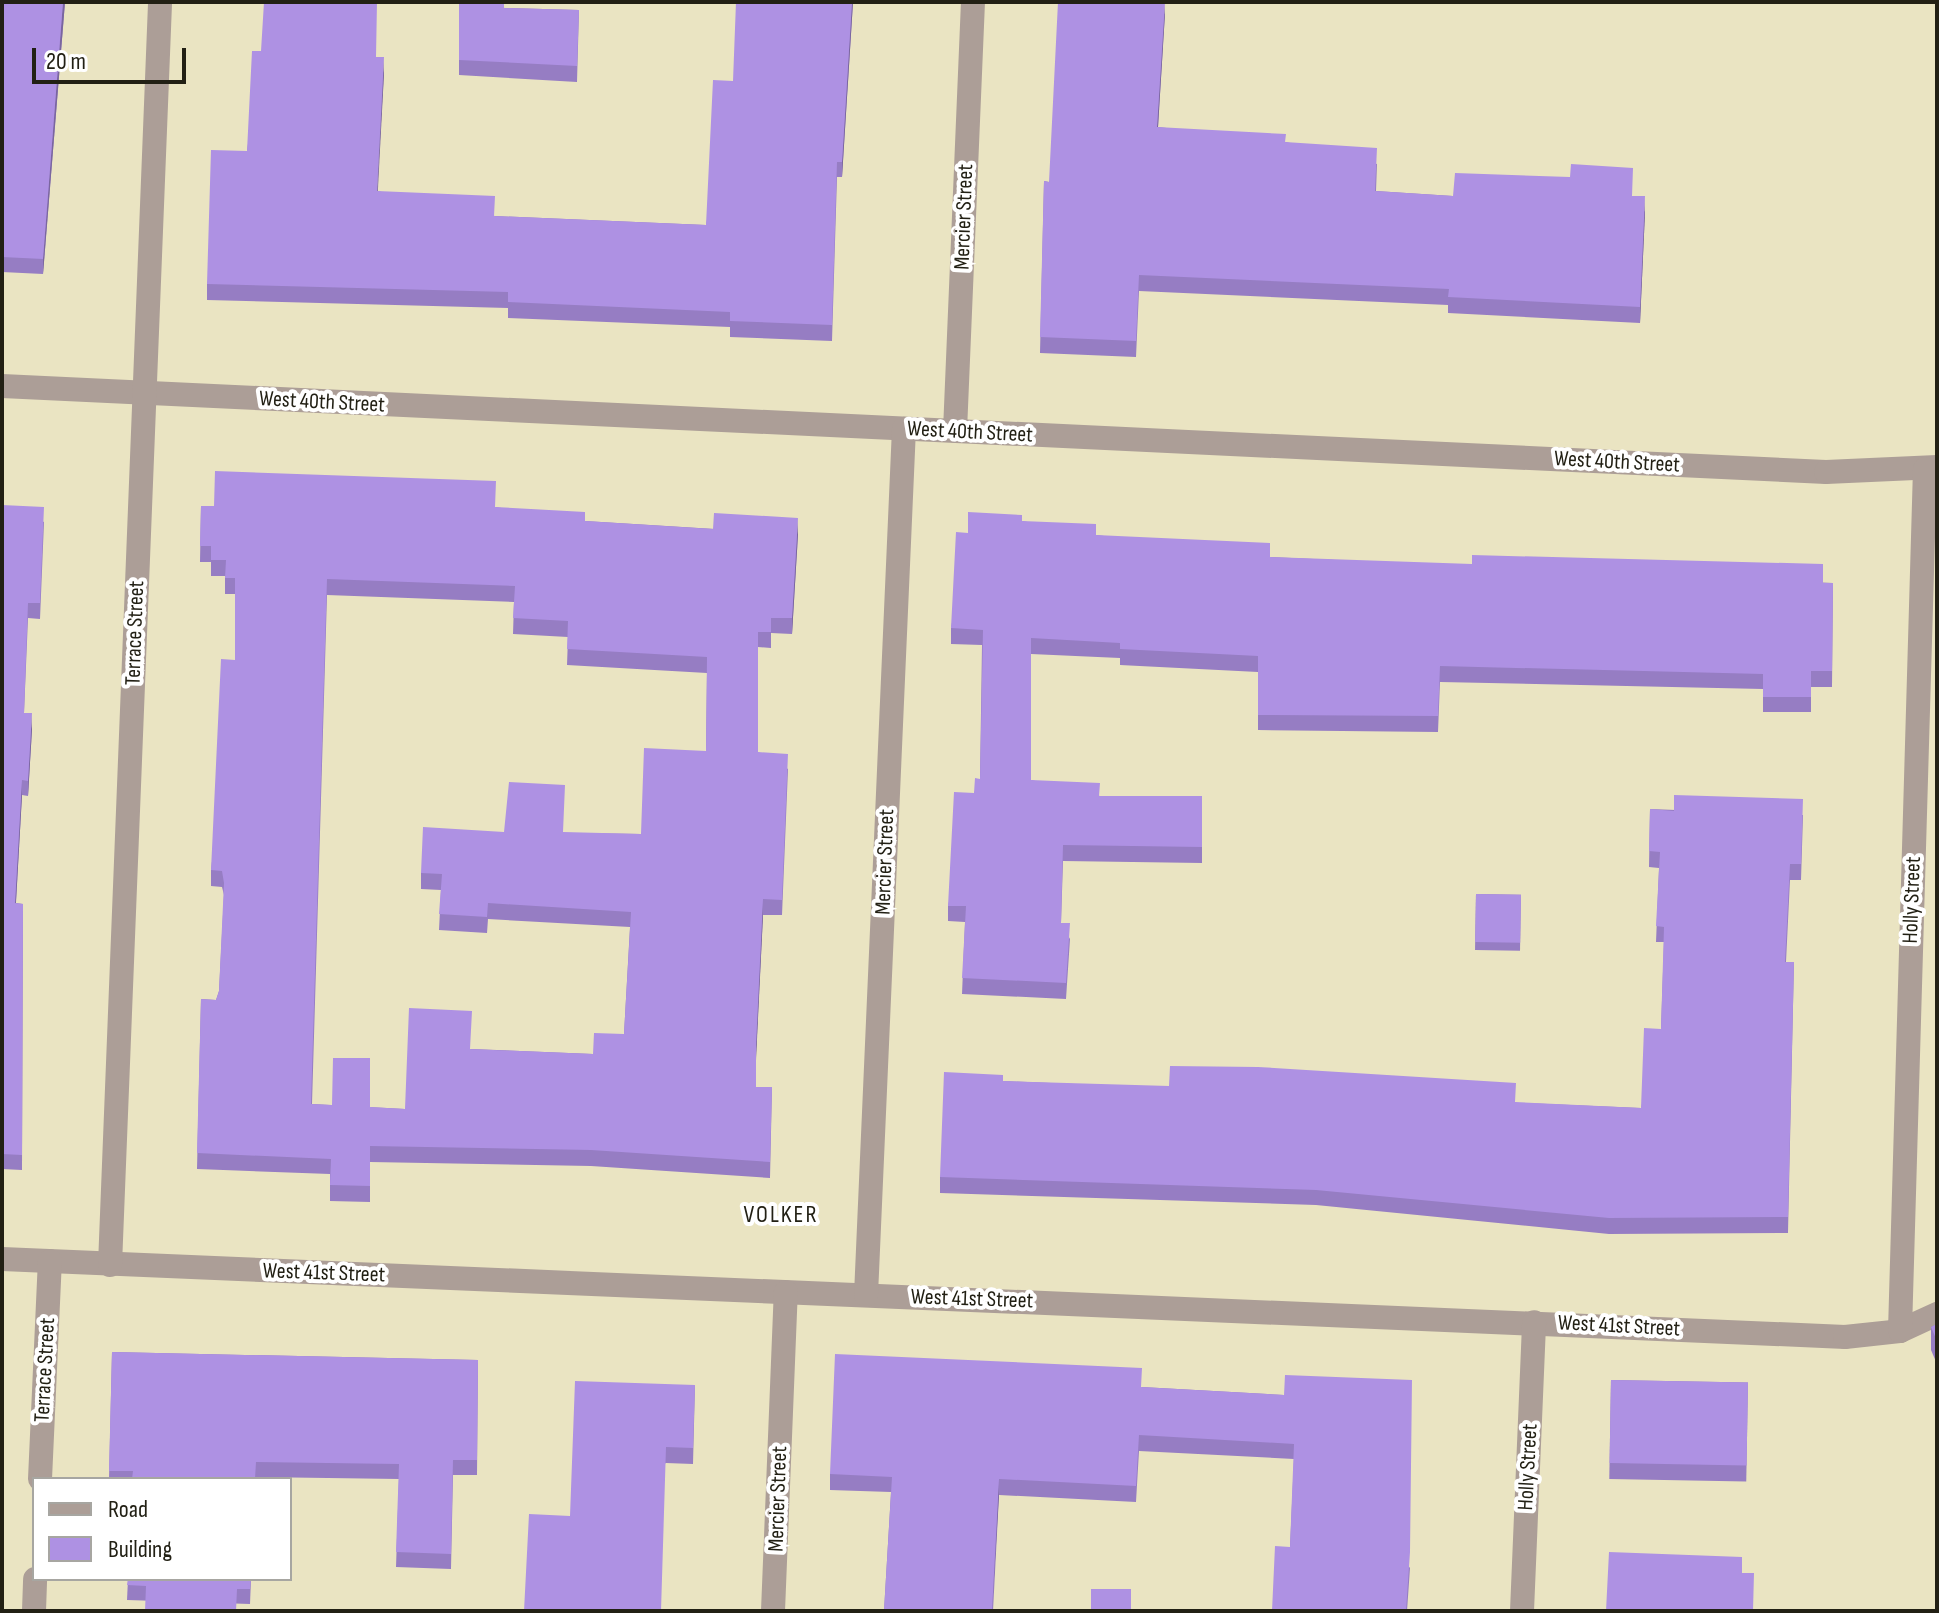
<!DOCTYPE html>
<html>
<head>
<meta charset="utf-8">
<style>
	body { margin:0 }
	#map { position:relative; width:1939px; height:1613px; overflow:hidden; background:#eae4c2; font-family:"Sofia Sans Condensed",sans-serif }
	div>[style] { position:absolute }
	.minor>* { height:24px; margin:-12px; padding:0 12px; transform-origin:12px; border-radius:12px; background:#ac9e97 }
	.wall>* { inset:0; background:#967dc3; transform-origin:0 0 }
	.shaded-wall>* { inset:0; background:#7a669f }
	.building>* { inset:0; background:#ae91e3; transform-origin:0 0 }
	span { translate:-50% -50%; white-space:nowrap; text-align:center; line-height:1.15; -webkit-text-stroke:8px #fff; paint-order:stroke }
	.street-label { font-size:22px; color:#222014 }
	.neighbourhood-label { font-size:24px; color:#222014; letter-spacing:2px }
	.frame { position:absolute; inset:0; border:4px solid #222014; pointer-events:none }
	.legend { position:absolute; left:32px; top:1477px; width:260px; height:104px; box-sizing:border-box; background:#fff; border:2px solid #a7a6a1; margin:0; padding:10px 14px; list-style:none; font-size:24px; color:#222014 }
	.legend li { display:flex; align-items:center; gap:16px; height:40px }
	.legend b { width:40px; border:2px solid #a7a6a1 }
	.scale { position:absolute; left:32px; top:48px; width:154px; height:36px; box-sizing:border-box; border:4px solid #222014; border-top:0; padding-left:10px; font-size:24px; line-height:28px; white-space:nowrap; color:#222014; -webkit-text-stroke:6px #fff; paint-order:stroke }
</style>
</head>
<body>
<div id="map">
	<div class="minor">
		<div style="left:2px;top:386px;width:1826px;rotate:2.7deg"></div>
		<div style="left:1826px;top:472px;width:111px;rotate:-2.6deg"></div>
		<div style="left:955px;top:431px;width:429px;rotate:-87.6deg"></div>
		<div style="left:2px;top:1259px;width:1845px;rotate:2.42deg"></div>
		<div style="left:1845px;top:1337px;width:55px;rotate:-6.2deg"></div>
		<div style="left:1900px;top:1331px;width:41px;rotate:-24.7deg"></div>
		<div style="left:110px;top:1265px;width:1264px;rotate:-87.73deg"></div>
		<div style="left:866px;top:1295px;width:867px;rotate:-87.49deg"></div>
		<div style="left:1900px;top:1331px;width:862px;rotate:-88.34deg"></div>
		<div style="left:40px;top:1479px;width:218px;rotate:-87.4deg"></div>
		<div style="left:34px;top:1611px;width:32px;rotate:-88deg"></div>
		<div style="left:773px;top:1611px;width:319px;rotate:-87.7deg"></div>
		<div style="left:1522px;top:1611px;width:289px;rotate:-87.6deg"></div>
	</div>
	<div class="wall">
		<div style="clip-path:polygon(2px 2px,65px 2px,43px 274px,2px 272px)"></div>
		<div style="clip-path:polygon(459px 2px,505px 8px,579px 10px,577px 82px,459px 75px)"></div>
		<div style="clip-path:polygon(853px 2px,842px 177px,837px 177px,832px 341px,730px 337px,730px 327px,508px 318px,508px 308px,207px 300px,207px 284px,247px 151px,261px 51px,376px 57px,384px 73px,377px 191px,495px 216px,706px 225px,733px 81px)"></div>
		<div style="clip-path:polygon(1165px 13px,1158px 127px,1286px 142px,1377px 164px,1376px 191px,1453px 196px,1632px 196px,1645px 212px,1640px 323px,1448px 313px,1448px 305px,1139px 291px,1136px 357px,1040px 353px,1044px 181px,1049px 182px)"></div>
		<div style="clip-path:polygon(2px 505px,44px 522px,40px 619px,28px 618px,24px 713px,32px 729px,28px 796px,22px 795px,16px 903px,23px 904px,22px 1170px,2px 1169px)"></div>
		<div style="clip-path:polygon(evenodd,201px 506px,495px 507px,585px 521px,798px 534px,792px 634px,771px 633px,771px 648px,758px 647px,758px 752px,788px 769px,782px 915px,763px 915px,756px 1055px,756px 1087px,772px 1087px,770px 1178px,591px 1166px,370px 1162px,370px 1202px,330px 1201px,330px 1174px,197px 1169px,201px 999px,216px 1000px,219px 991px,224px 895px,222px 887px,211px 886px,211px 870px,235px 660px,235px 594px,225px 594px,225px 576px,211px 576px,211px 562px,200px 562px,201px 506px,327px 595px,514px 602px,513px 634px,568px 637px,567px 665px,707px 673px,706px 751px,641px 834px,504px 832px,421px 873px,421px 889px,441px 890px,439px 930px,487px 933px,488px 919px,630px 927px,624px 1034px,593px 1054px,471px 1049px,405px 1109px,312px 1104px,327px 595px)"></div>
		<div style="clip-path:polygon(1022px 521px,1096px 535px,1270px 557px,1833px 583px,1832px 687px,1811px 687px,1811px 712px,1763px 712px,1763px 689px,1440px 682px,1438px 732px,1258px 730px,1258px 672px,1120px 665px,1120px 658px,1031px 654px,1031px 780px,1100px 796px,1202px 796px,1202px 863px,1063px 861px,1061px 923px,1070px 939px,1066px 999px,962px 994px,965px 922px,948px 921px,948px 906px,974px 793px,980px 779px,982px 645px,951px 644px,951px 628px,968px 533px)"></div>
		<div style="clip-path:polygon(1650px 809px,1803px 815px,1801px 880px,1790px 880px,1786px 962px,1794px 962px,1788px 1233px,1609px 1234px,1316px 1205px,940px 1193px,940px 1177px,1003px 1081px,1641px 1108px,1661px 1029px,1664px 942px,1656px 942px,1659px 868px,1649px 867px)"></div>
		<div style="left:1476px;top:894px;width:45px;height:56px;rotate:1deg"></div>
		<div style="clip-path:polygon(1937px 1324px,1937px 1364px,1931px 1350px,1931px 1327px)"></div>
		<div style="clip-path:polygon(112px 1352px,478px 1360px,477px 1475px,453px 1475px,451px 1569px,396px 1567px,399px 1479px,256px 1477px,256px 1479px,109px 1479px)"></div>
		<div style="left:1611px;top:1380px;width:137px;height:99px;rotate:1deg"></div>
		<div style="clip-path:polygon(695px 1385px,693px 1464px,666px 1463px,570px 1516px)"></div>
		<div style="clip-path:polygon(1142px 1387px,1284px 1395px,1410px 1568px,1407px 1611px,1272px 1611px,1290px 1547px,1294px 1459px,1139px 1451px,1136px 1502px,999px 1495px,993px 1611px,884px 1611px,891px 1492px,830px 1490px,830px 1474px)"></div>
		<div style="clip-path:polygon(128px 1579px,251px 1579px,250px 1604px,127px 1600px)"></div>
	</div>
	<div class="shaded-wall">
		<div style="clip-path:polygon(63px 2px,65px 2px,43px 274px,43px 259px)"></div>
		<div style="clip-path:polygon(852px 2px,853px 2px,842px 177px,842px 162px)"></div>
		<div style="clip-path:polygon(1165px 2px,1165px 13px,1157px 143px,1157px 127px)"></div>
		<div style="clip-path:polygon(384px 57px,384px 73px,377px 207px,377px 191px)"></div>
		<div style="clip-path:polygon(1645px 196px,1645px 212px,1640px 323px,1640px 307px)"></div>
		<div style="clip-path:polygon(798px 518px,798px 534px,792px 634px,792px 618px)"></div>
		<div style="clip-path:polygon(32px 713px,32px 729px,28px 796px,28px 781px)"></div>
		<div style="clip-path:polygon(22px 780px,22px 795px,15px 918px,15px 903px)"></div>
		<div style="clip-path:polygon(763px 899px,763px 915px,756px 1060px,756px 1044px)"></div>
		<div style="clip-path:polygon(999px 1479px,999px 1495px,992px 1611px)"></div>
	</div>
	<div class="building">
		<div style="clip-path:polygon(2px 2px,63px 2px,43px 259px,2px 257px)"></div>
		<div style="clip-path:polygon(264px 2px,377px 2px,376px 57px,384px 57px,377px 191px,495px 196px,494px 216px,706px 225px,713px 80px,733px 81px,736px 2px,852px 2px,842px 162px,837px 162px,832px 325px,730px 321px,730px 312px,508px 302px,508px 292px,207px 284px,211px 150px,247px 151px,252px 51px,261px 51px)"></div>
		<div style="clip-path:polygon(459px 2px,504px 2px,504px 8px,579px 10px,577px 66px,459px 60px)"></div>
		<div style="clip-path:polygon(1058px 2px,1165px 2px,1157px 127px,1286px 134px,1285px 142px,1377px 148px,1375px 191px,1453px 196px,1455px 173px,1570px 177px,1571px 164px,1633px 168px,1632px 196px,1645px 196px,1640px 307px,1448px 297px,1449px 289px,1139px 275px,1136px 341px,1040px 337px,1044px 181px,1049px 182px)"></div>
		<div style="clip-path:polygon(evenodd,215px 471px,496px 481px,495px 507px,585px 512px,585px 521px,713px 529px,714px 513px,798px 518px,792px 618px,771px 618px,771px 632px,758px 632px,758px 752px,788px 754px,782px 900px,763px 899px,756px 1044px,756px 1087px,772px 1087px,770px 1162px,591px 1150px,370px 1146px,370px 1186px,330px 1185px,331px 1159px,197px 1153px,201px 999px,216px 1000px,219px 991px,224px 883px,222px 871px,211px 870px,221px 659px,235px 660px,235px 578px,225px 578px,226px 560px,211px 560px,211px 546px,200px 546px,201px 506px,214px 506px,215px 471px,327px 579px,515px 586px,513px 618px,568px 621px,567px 649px,707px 657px,706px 751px,644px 748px,641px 834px,563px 832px,565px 785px,509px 782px,504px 832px,423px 827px,421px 873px,442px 874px,439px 914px,487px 917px,488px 903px,631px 912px,624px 1034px,594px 1033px,593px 1054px,470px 1049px,472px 1011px,409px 1008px,405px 1109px,370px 1107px,370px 1058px,333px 1058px,332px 1105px,311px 1104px,327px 579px)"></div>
		<div style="clip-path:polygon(2px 505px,44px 507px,40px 603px,28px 603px,24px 713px,32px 713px,28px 781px,22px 780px,15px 903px,23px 904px,22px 1155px,2px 1154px)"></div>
		<div style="clip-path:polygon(968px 512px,1022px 515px,1022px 521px,1096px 524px,1096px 535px,1270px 543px,1270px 557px,1472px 564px,1472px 555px,1823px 564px,1823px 583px,1833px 583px,1832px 671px,1811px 671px,1811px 697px,1763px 697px,1763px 674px,1440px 666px,1438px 716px,1258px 715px,1258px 656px,1120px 649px,1120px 643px,1031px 638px,1031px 780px,1100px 783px,1099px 796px,1202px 796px,1202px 847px,1063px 845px,1061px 923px,1070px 923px,1066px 983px,962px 978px,966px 906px,948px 906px,954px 792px,974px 793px,975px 778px,980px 779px,983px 630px,951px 628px,956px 532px,968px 533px)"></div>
		<div style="clip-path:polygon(1674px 795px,1803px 799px,1801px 864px,1790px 864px,1785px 962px,1794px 962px,1788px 1217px,1609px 1218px,1316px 1190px,940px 1177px,944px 1072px,1003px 1075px,1003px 1081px,1169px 1086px,1170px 1066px,1258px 1067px,1516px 1083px,1515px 1102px,1641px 1108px,1644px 1028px,1661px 1029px,1664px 927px,1656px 926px,1660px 852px,1649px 851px,1650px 809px,1674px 811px)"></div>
		<div style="left:1476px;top:894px;width:45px;height:48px;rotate:1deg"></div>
		<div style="clip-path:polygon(1937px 1324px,1937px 1341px,1931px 1327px)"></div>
		<div style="clip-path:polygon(112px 1352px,478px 1360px,477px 1460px,453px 1460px,451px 1554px,396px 1552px,399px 1464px,256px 1462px,255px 1479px,132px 1479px,133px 1471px,109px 1471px)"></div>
		<div style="clip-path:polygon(835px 1354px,1142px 1368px,1141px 1387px,1284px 1395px,1285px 1375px,1412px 1380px,1410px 1552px,1406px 1611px,1272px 1611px,1275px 1546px,1290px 1547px,1294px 1444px,1139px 1435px,1136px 1486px,999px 1479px,992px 1611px,884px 1611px,892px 1477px,830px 1474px)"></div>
		<div style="left:1611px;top:1380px;width:137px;height:83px;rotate:1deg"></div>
		<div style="clip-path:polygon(575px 1381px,695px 1385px,693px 1448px,666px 1447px,661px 1611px,524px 1611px,529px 1514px,570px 1516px)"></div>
		<div style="clip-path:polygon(1609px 1552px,1742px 1557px,1742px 1573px,1754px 1573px,1753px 1611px,1606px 1611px)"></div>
		<div style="clip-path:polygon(128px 1579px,251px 1579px,250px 1589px,237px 1589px,236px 1611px,145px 1611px,146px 1586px,127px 1585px)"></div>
		<div style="left:1091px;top:1589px;width:40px;height:22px"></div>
	</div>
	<div class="street-label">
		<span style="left:964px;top:217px;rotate:-88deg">Mercier Street</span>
		<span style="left:322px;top:402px;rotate:3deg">West 40th Street</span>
		<span style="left:970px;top:432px;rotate:3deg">West 40th Street</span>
		<span style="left:1617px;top:462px;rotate:3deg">West 40th Street</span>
		<span style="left:135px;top:633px;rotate:-88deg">Terrace Street</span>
		<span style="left:885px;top:862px;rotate:-88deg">Mercier Street</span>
		<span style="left:1912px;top:900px;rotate:-88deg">Holly Street</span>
		<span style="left:324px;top:1273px;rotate:2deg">West 41st Street</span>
		<span style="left:972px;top:1299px;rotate:2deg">West 41st Street</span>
		<span style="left:1619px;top:1326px;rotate:3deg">West 41st Street</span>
		<span style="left:45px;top:1370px;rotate:-87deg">Terrace Street</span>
		<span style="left:1528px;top:1467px;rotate:-87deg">Holly Street</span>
		<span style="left:778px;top:1499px;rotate:-88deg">Mercier Street</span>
	</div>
	<div class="neighbourhood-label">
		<span style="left:781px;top:1215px">VOLKER</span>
	</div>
	<div class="frame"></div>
	<ul class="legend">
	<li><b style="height:10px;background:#ac9e97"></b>Road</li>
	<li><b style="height:22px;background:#ae91e3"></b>Building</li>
	</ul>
	<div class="scale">20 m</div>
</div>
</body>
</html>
